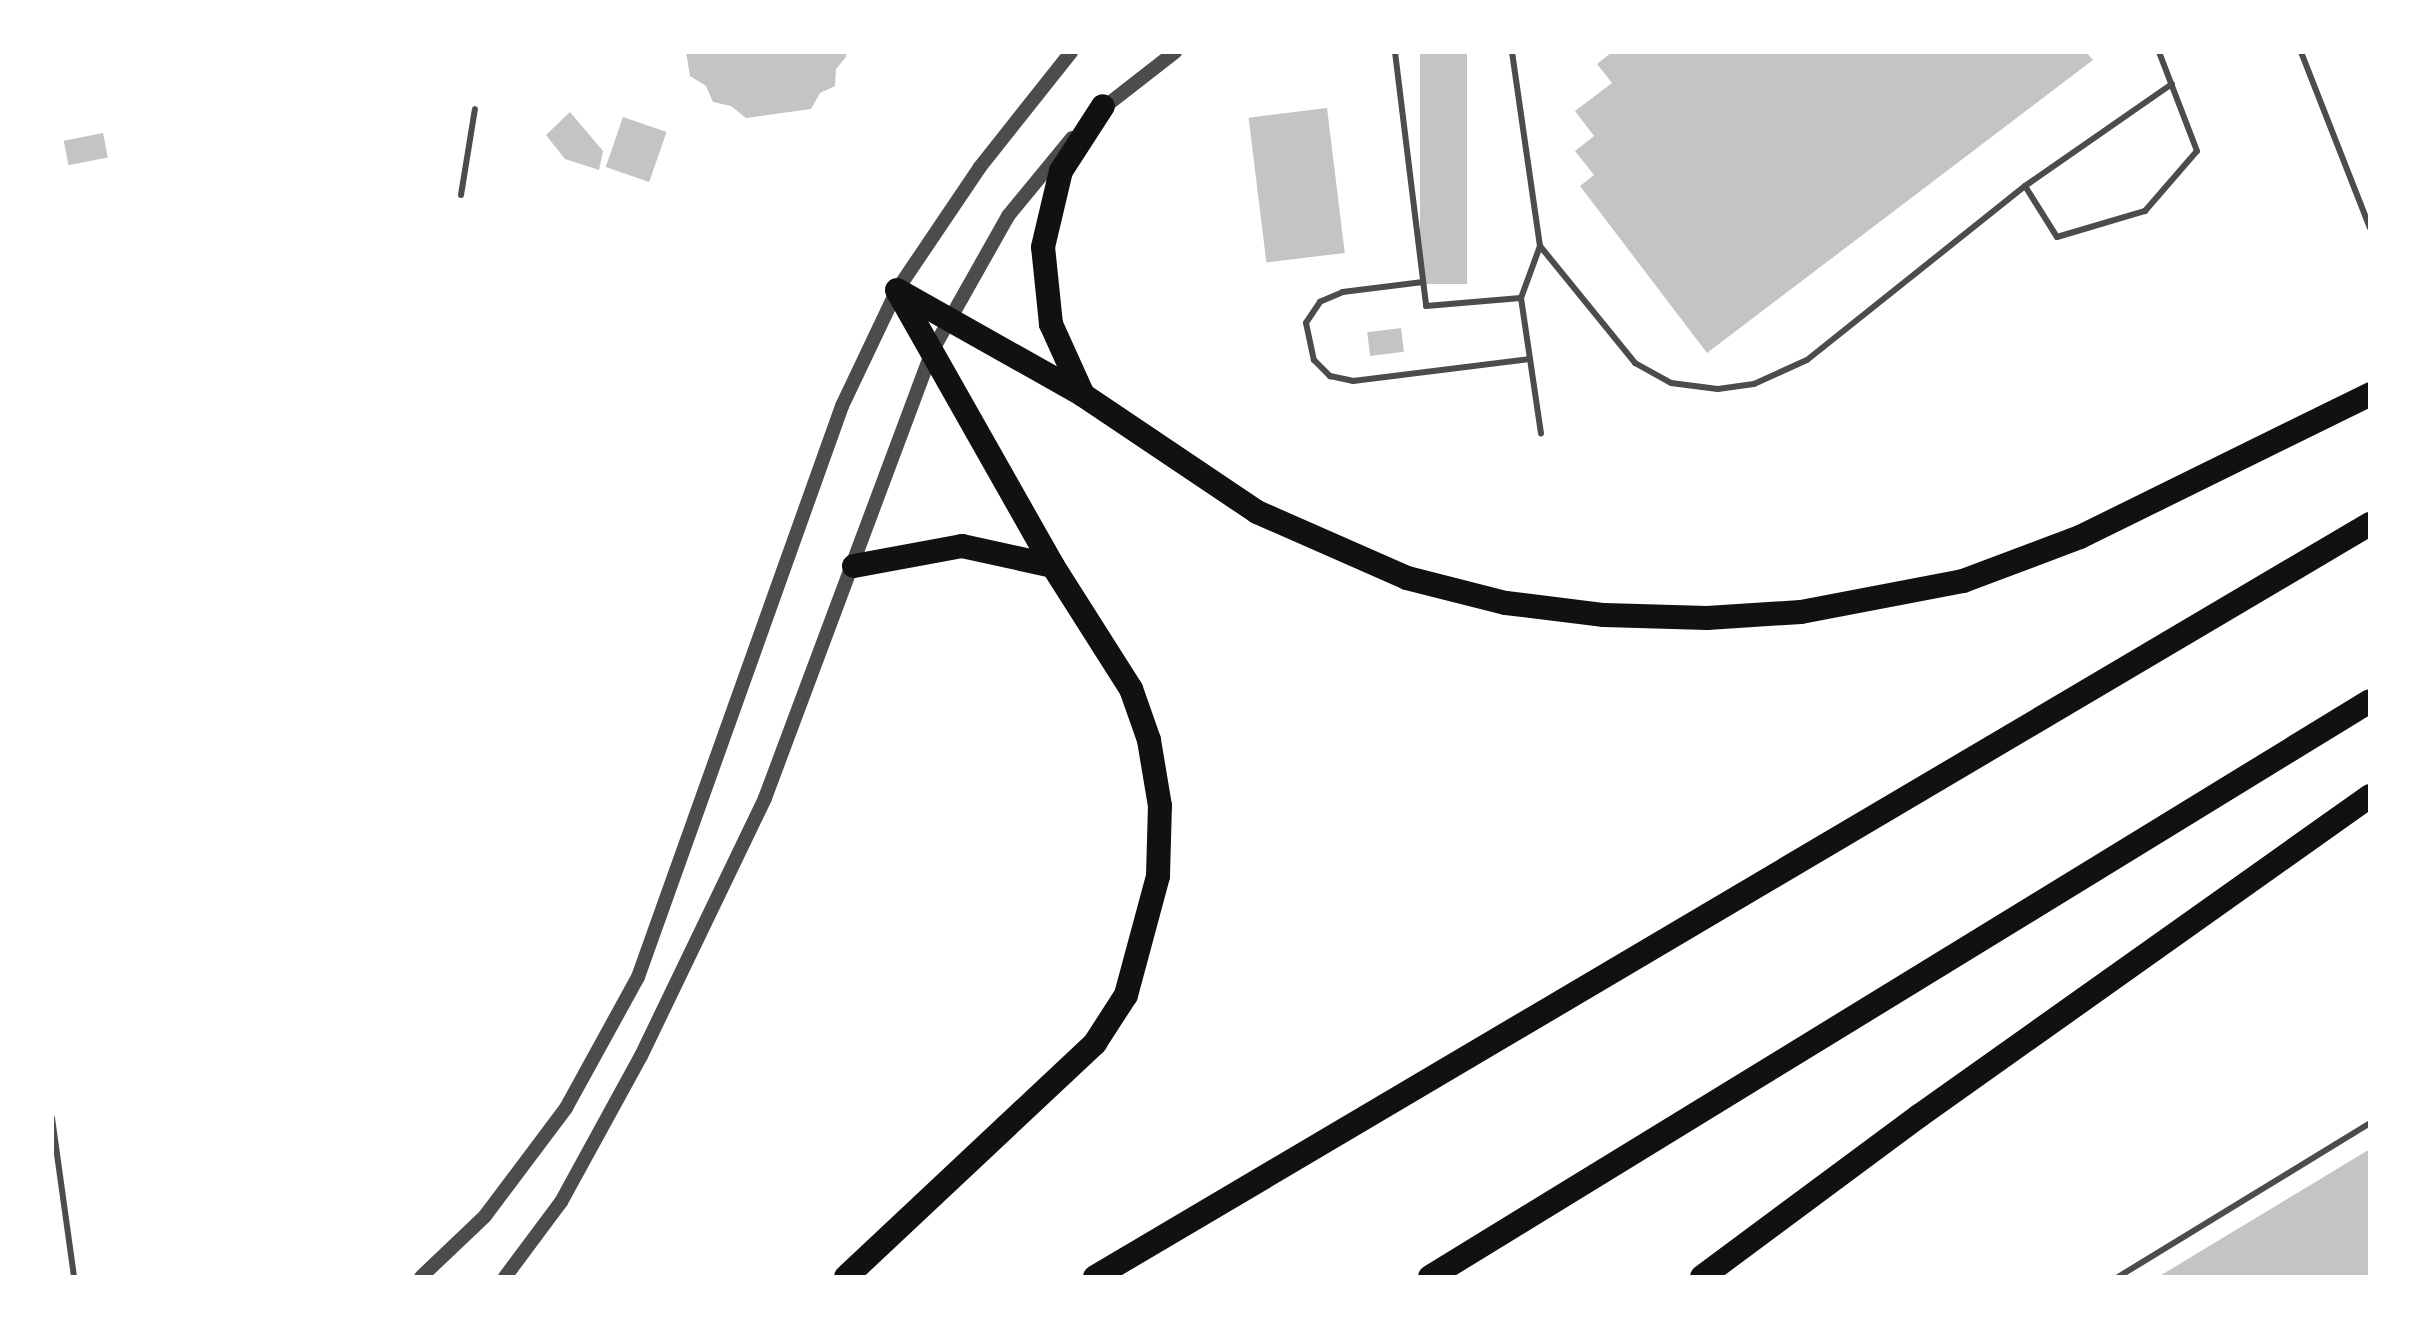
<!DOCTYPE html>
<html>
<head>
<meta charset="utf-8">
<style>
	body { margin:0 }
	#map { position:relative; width:2422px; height:1329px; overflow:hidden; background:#fff; font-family:Raleway,sans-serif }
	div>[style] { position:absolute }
	.building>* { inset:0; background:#c4c4c4; transform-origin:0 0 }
	.service>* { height:6px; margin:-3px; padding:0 3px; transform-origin:3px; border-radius:3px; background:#4c4c4c }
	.tertiary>* { height:14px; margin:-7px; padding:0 7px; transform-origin:7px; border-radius:7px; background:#4c4c4c }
	.motorway>* { height:24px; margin:-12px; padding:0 12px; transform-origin:12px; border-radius:12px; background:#111 }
	span { translate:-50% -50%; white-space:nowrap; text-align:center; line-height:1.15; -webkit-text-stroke:8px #fff; paint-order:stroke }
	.frame { position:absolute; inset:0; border:54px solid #fff; pointer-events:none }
</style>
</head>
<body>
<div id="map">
	<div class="building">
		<div style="clip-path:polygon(686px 52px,846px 52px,846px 57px,836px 69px,835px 86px,820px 93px,811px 109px,746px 118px,731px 106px,713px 102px,706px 86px,690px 76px)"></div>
		<div style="left:1420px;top:52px;width:47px;height:232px"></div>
		<div style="clip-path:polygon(1612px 52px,2086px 52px,2093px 60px,1707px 353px,1580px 186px,1594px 175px,1575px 151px,1594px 136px,1575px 111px,1612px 83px,1597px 64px)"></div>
		<div style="left:1327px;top:108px;width:146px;height:79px;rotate:83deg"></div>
		<div style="clip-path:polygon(570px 112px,603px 151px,599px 170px,565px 159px,546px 135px)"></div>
		<div style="left:623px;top:117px;width:46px;height:53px;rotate:19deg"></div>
		<div style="left:103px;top:133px;width:25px;height:40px;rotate:79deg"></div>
		<div style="left:1401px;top:328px;width:24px;height:34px;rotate:83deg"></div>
		<div style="clip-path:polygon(2370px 1149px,2370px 1277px,2158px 1277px)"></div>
	</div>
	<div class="service">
		<div style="left:1395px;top:52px;width:256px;rotate:83deg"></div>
		<div style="left:1426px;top:306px;width:95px;rotate:-4.8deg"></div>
		<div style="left:1521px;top:298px;width:55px;rotate:-69.9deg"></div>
		<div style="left:1512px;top:52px;width:196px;rotate:81.8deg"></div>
		<div style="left:1540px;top:246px;width:151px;rotate:50.9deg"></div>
		<div style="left:1635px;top:363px;width:41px;rotate:29.1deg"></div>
		<div style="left:1671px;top:383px;width:47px;rotate:7.3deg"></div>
		<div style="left:1718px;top:389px;width:36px;rotate:-8deg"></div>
		<div style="left:1754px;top:384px;width:58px;rotate:-24.4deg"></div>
		<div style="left:1807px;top:360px;width:279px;rotate:-38.6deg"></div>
		<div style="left:2025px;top:186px;width:60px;rotate:57.9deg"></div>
		<div style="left:2057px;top:237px;width:92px;rotate:-16.5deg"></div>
		<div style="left:2145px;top:211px;width:79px;rotate:-49.1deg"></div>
		<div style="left:2197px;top:151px;width:106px;rotate:-111deg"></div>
		<div style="left:2301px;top:52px;width:189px;rotate:68.6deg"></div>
		<div style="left:2025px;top:186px;width:179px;rotate:-34.8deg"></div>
		<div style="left:461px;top:195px;width:87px;rotate:-80.8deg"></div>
		<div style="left:1423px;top:282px;width:81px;rotate:172.9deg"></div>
		<div style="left:1343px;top:292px;width:25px;rotate:157deg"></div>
		<div style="left:1320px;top:302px;width:25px;rotate:124deg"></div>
		<div style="left:1306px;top:323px;width:38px;rotate:78deg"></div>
		<div style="left:1314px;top:360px;width:23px;rotate:45deg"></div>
		<div style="left:1330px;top:376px;width:24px;rotate:12deg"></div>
		<div style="left:1353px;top:381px;width:178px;rotate:-7.1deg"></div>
		<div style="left:1521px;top:298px;width:137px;rotate:81.6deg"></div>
		<div style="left:52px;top:1118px;width:161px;rotate:82.1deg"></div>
		<div style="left:2118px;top:1277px;width:295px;rotate:-31.4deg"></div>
	</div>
	<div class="tertiary">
		<div style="left:1098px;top:112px;width:98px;rotate:-37.9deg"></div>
		<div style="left:421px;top:1277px;width:88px;rotate:-43.6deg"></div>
		<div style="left:485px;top:1216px;width:135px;rotate:-53.1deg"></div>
		<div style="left:566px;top:1108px;width:149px;rotate:-61.2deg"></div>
		<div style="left:638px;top:977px;width:606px;rotate:-70.34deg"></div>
		<div style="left:842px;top:406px;width:128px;rotate:-64.6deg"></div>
		<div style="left:897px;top:290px;width:148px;rotate:-56deg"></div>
		<div style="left:980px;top:167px;width:147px;rotate:-51.6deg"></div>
		<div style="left:505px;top:1277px;width:94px;rotate:-53.3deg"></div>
		<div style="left:561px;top:1202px;width:166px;rotate:-61.3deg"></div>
		<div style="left:641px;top:1056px;width:286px;rotate:-64.3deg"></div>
		<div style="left:765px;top:798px;width:477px;rotate:-69.5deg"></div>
		<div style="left:932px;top:351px;width:155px;rotate:-60.6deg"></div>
		<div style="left:1008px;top:216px;width:101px;rotate:-50.6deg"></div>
	</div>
	<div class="motorway">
		<div style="left:897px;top:290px;width:214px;rotate:29.4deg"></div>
		<div style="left:1083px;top:395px;width:210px;rotate:33.9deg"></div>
		<div style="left:1257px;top:512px;width:164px;rotate:23.7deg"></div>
		<div style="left:1407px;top:578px;width:102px;rotate:14.2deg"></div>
		<div style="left:1506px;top:603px;width:99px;rotate:7deg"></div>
		<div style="left:1604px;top:615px;width:103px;rotate:1.7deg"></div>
		<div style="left:1707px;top:618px;width:94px;rotate:-3.7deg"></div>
		<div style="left:1801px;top:612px;width:165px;rotate:-10.8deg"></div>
		<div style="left:1963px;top:581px;width:125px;rotate:-20.6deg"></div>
		<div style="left:2080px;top:537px;width:323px;rotate:-26.2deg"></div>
		<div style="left:1083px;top:395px;width:78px;rotate:-114.3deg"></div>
		<div style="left:1051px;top:324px;width:77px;rotate:-95.9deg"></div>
		<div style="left:1043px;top:247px;width:78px;rotate:-76.7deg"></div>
		<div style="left:1061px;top:171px;width:77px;rotate:-57.1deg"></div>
		<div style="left:854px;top:566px;width:110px;rotate:-10.5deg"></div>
		<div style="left:962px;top:546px;width:93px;rotate:12.4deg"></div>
		<div style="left:846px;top:1277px;width:342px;rotate:-43.2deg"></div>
		<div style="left:1095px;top:1043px;width:57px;rotate:-57.1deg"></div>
		<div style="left:1126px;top:995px;width:123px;rotate:-74.9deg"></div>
		<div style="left:1158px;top:876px;width:70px;rotate:-88.4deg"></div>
		<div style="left:1160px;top:806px;width:67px;rotate:-99.5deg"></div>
		<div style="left:1149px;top:740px;width:54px;rotate:-109.4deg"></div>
		<div style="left:1131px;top:689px;width:146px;rotate:-122.4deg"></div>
		<div style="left:1053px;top:566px;width:315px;rotate:-119.5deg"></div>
		<div style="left:1095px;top:1277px;width:1481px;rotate:-30.57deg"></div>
		<div style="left:1430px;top:1277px;width:1102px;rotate:-31.5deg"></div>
		<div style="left:1702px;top:1277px;width:270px;rotate:-36.6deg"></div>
		<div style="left:1919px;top:1116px;width:553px;rotate:-35.36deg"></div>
	</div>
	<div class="frame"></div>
</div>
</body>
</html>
